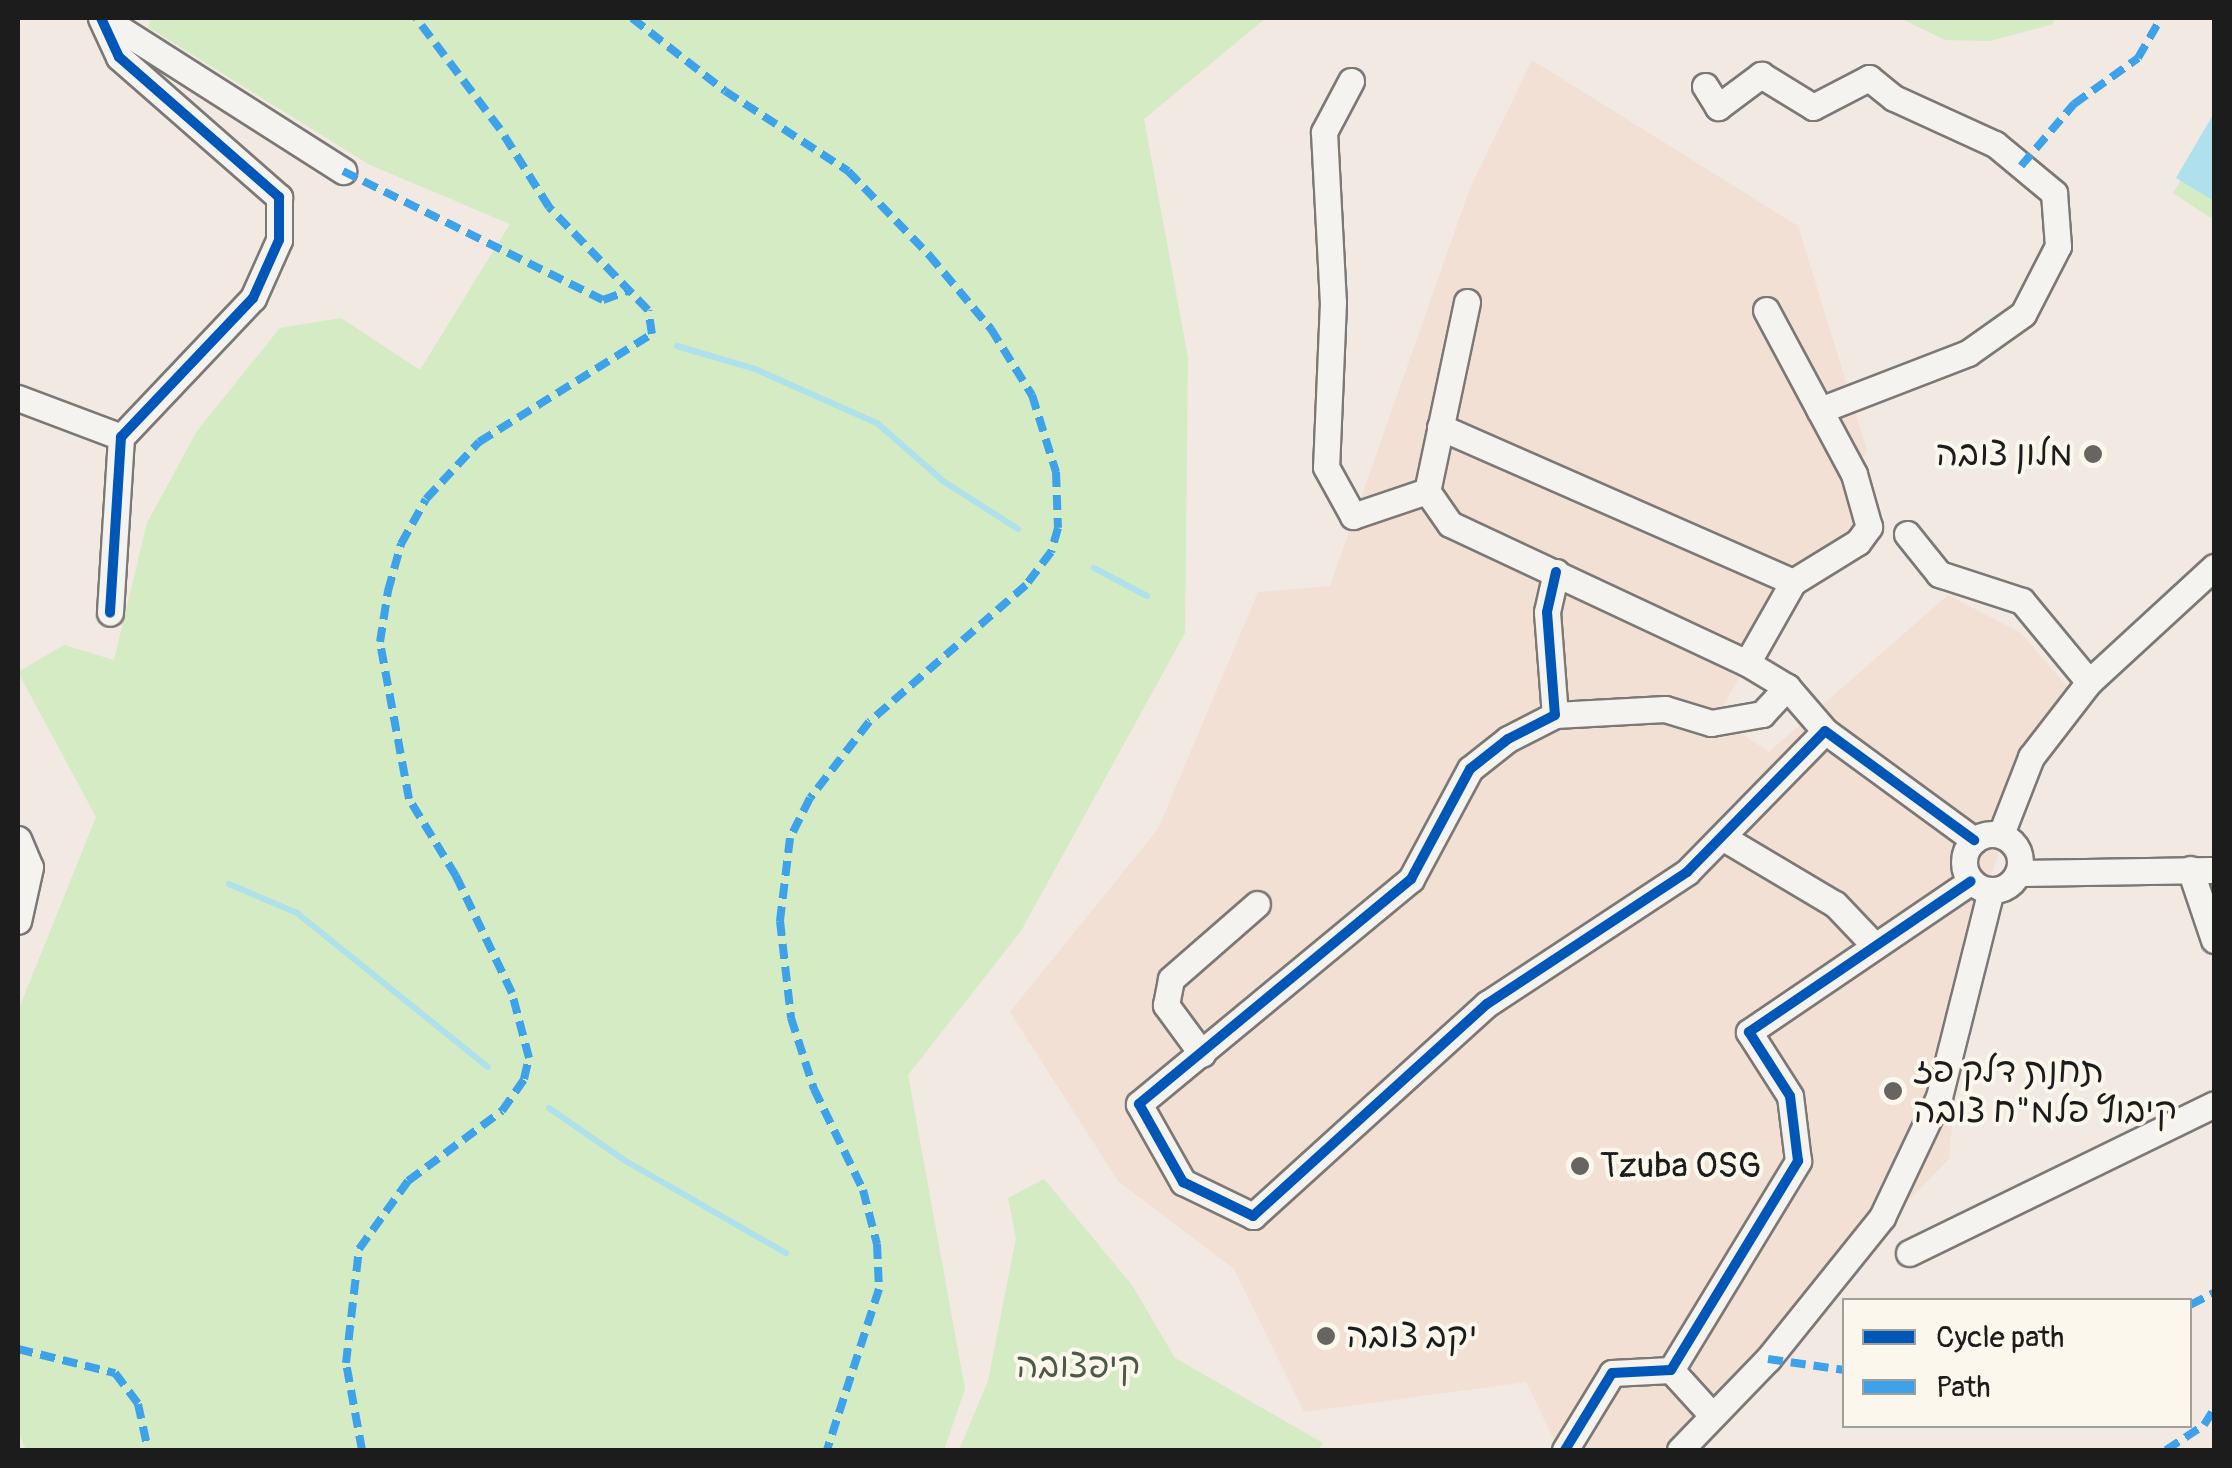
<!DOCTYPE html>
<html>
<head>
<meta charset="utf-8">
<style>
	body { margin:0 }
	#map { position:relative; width:2232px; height:1468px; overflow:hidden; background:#f1e9e2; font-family:Pangolin,"Playpen Sans Hebrew",sans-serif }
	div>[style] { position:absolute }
	.built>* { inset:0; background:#f2e0d4 }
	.green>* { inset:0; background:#d4ebc3 }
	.water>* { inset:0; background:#aee1ec }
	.stream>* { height:6px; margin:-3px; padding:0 3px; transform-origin:3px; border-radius:3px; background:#aee1ec }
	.roads { filter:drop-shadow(2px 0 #7c7875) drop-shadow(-2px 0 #7c7875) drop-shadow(0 2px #7c7875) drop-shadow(0 -2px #7c7875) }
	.minor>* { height:25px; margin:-12.5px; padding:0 12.5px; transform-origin:12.5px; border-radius:12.5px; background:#f5f3ef }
	.minor>.ring { margin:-12.5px; padding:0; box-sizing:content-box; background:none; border:25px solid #f5f3ef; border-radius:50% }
	.quiet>* { height:8px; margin-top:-4px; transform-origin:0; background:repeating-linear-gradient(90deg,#3da2ea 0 15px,transparent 0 23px) }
	.cycleway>* { height:10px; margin:-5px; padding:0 5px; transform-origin:5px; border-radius:5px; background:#0057b8 }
	.dots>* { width:28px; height:28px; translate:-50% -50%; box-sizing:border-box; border:5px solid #fbf7ec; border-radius:50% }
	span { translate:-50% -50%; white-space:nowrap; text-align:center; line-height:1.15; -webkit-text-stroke:8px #fbf7ec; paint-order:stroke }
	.poi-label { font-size:35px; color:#1c1c1c }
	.right { translate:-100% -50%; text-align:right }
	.left { translate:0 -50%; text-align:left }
	.park-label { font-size:35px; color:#4c5a47 }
	.frame { position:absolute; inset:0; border:20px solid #1c1c1c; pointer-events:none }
	.legend { position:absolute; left:1842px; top:1298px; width:350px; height:130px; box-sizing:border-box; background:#fbf7ec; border:2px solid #a29f99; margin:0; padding:12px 18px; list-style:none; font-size:30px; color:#1c1c1c }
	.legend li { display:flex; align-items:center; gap:20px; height:50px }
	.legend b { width:50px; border:2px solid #a29f99 }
</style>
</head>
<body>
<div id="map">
	<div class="built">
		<div style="clip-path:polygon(1532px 60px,1798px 226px,1867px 450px,1854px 474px,1855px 533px,1793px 582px,1717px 717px,1769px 752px,1948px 595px,2021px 633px,2073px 693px,2033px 760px,1991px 875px,1962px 1018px,1949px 1159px,1662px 1450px,1559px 1450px,1526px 1382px,1304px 1412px,1234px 1269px,1118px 1181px,1010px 1012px,1158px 829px,1258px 592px,1330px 586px,1470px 188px)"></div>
	</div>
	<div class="green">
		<div style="clip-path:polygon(151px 18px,1266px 18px,1144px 119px,1188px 357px,1185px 633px,1021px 931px,908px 1075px,965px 1389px,944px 1450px,26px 1450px,18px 1431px,18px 1011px,96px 817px,18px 672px,64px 645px,114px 660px,147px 523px,197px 431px,280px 328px,341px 318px,420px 370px,510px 224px,370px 165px,148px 27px)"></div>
		<div style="clip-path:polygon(1900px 18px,2055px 18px,2053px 24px,1990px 41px,1945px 40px)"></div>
		<div style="clip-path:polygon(2214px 127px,2214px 213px,2211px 218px,2173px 193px)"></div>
		<div style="clip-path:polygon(1044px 1179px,1132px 1285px,1175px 1358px,1323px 1443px,1319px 1450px,959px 1450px,988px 1381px,1016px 1238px,1008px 1198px)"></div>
	</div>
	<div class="water">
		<div style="clip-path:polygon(2214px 113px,2214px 201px,2176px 178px)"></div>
	</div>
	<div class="stream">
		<div style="left:677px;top:346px;width:81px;rotate:16.4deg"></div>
		<div style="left:755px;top:369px;width:133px;rotate:23.9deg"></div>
		<div style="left:877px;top:423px;width:88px;rotate:41.3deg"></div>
		<div style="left:943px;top:481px;width:89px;rotate:32.6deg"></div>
		<div style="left:1094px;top:568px;width:60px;rotate:27.8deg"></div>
		<div style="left:229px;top:884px;width:74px;rotate:23.1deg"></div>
		<div style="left:297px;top:913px;width:245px;rotate:38.9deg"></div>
		<div style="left:549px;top:1108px;width:91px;rotate:34.7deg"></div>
		<div style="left:624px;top:1160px;width:187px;rotate:29.9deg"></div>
	</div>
	<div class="roads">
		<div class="minor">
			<div style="left:101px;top:18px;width:43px;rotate:65.2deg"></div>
			<div style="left:119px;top:57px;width:213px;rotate:41.2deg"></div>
			<div style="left:279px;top:197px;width:43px;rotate:90deg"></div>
			<div style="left:279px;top:240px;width:64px;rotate:114.1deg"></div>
			<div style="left:253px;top:298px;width:192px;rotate:133.5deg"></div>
			<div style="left:121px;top:437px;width:176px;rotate:93.6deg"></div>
			<div style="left:103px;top:18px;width:285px;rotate:32.5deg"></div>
			<div style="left:1351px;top:81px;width:58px;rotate:117.9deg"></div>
			<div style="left:1324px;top:132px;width:170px;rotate:87deg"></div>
			<div style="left:1333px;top:302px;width:165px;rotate:92.4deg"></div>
			<div style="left:1326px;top:467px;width:56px;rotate:61.1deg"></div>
			<div style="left:1353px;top:516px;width:78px;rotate:-18.7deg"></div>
			<div style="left:1705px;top:86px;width:25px;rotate:58deg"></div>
			<div style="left:1718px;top:107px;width:54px;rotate:-36.7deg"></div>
			<div style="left:1761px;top:75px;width:61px;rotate:31.6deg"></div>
			<div style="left:1813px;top:107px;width:63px;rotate:-27.4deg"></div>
			<div style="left:1869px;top:78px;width:32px;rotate:39deg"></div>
			<div style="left:1894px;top:98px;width:111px;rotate:24.5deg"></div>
			<div style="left:1995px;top:144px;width:77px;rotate:39.7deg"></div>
			<div style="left:2054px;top:193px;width:53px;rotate:85.7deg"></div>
			<div style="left:2058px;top:246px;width:76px;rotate:117.2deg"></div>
			<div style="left:2023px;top:314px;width:67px;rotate:144.7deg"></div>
			<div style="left:1968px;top:353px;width:159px;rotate:158.9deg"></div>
			<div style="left:1467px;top:302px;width:193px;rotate:101.9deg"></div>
			<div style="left:1427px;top:491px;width:40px;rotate:55.1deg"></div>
			<div style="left:1450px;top:524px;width:328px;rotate:25.1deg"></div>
			<div style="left:1747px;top:663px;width:93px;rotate:-60.4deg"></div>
			<div style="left:1793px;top:582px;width:76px;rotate:-31.6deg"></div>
			<div style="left:1858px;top:542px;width:19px;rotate:-54deg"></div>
			<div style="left:1869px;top:527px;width:55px;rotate:-105.8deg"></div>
			<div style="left:1854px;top:474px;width:186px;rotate:-118.2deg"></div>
			<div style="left:18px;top:398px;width:110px;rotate:20.7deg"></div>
			<div style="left:1440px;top:427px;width:386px;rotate:23.7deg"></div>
			<div style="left:1907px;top:534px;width:51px;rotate:51.3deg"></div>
			<div style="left:1939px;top:574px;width:87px;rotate:18deg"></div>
			<div style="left:2022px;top:601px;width:105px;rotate:50.4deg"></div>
			<div style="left:1556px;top:572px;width:41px;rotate:102.7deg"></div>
			<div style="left:1547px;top:612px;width:103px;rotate:85.6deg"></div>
			<div style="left:1555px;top:715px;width:53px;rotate:152.9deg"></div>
			<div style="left:1508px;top:739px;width:48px;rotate:141.7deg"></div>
			<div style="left:1470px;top:769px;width:125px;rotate:118.2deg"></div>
			<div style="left:1411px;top:879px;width:353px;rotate:140.4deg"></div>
			<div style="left:1139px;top:1104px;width:90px;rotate:60.6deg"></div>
			<div style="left:1183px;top:1182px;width:78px;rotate:25.9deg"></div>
			<div style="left:1253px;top:1216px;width:316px;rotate:-42.2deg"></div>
			<div style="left:1487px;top:1004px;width:240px;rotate:-33.4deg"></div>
			<div style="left:1687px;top:872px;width:197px;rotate:-45.6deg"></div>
			<div style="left:1747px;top:663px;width:47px;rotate:31deg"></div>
			<div style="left:1787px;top:687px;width:58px;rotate:49.2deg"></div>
			<div style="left:1825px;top:731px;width:185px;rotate:36.2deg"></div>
			<div style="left:1555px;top:715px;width:110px;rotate:-3.1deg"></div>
			<div style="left:1665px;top:709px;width:48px;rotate:16.9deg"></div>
			<div style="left:1711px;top:723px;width:52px;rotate:-10deg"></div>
			<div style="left:1762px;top:714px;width:37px;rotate:-47deg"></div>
			<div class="ring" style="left:1964px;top:834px;width:31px;height:31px"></div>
			<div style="left:2001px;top:834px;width:83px;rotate:-68.7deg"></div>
			<div style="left:2031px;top:757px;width:95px;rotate:-52.3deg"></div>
			<div style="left:2089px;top:682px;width:170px;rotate:-42.6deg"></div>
			<div style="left:1722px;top:837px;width:131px;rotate:30.7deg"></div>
			<div style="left:1835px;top:904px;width:57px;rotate:46.4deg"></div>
			<div style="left:18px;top:839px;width:30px;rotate:67deg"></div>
			<div style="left:30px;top:867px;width:55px;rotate:102.5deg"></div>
			<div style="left:2190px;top:869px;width:75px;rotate:71.3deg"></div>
			<div style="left:2018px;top:873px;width:196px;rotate:-0.9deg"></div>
			<div style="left:1202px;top:1054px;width:61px;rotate:-126.3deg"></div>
			<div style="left:1166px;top:1005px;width:26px;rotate:-79deg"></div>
			<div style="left:1171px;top:979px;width:114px;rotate:-41.1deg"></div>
			<div style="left:1909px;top:1253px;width:339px;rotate:-26deg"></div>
			<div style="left:1671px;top:1370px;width:61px;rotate:47.7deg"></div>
			<div style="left:1565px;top:1450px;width:90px;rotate:-58.6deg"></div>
			<div style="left:1612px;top:1373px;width:59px;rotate:-2.9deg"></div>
			<div style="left:1671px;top:1370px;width:245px;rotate:-58.7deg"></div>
			<div style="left:1798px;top:1161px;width:65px;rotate:-97deg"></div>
			<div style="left:1790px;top:1096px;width:76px;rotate:-122.6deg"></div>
			<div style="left:1749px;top:1032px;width:268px;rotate:-34.2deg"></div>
			<div style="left:1680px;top:1450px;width:127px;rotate:-46deg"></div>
			<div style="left:1768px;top:1359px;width:182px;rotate:-51.2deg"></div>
			<div style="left:1882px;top:1217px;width:133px;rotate:-64.6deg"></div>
			<div style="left:1939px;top:1097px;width:213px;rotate:-75.9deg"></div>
		</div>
	</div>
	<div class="quiet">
		<div style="left:632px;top:18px;width:118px;rotate:38.1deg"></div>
		<div style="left:725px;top:91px;width:147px;rotate:33deg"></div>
		<div style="left:848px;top:171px;width:117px;rotate:46deg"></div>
		<div style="left:929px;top:255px;width:97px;rotate:50deg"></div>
		<div style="left:991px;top:329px;width:78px;rotate:58.2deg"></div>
		<div style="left:1032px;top:395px;width:81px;rotate:72.7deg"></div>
		<div style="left:1056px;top:472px;width:56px;rotate:88deg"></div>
		<div style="left:1058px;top:528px;width:25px;rotate:106deg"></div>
		<div style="left:1051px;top:552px;width:41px;rotate:127.1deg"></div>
		<div style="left:1026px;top:585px;width:208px;rotate:138.9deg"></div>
		<div style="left:869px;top:722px;width:96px;rotate:127.8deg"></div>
		<div style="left:810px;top:798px;width:45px;rotate:116.6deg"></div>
		<div style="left:790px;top:838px;width:84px;rotate:96.9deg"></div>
		<div style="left:780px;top:921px;width:98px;rotate:83.5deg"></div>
		<div style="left:791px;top:1018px;width:75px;rotate:72.1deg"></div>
		<div style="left:814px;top:1089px;width:112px;rotate:64.1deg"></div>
		<div style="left:863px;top:1190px;width:56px;rotate:75.5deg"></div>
		<div style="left:877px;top:1244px;width:45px;rotate:87.5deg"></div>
		<div style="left:879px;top:1289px;width:169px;rotate:107.9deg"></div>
		<div style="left:2021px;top:166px;width:82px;rotate:-49.5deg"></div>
		<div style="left:2074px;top:104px;width:79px;rotate:-35.7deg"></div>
		<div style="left:2138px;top:58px;width:46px;rotate:-60.1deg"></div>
		<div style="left:343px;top:171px;width:290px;rotate:26.4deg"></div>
		<div style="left:603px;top:300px;width:27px;rotate:-20deg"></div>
		<div style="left:2190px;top:1305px;width:27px;rotate:-27deg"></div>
		<div style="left:18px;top:1349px;width:100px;rotate:13.9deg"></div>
		<div style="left:115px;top:1373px;width:39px;rotate:53deg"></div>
		<div style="left:138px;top:1404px;width:47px;rotate:77.7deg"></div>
		<div style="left:1768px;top:1359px;width:77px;rotate:8.2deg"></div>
		<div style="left:362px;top:1450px;width:88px;rotate:-100.4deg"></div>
		<div style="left:346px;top:1363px;width:115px;rotate:-83.5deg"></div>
		<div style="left:359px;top:1249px;width:84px;rotate:-54.2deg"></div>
		<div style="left:408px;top:1181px;width:117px;rotate:-36.7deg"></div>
		<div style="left:502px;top:1111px;width:39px;rotate:-55deg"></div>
		<div style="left:524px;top:1079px;width:22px;rotate:-77deg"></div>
		<div style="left:529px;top:1058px;width:67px;rotate:-104.7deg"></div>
		<div style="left:512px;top:993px;width:130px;rotate:-115.6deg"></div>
		<div style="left:456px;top:876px;width:90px;rotate:-121.4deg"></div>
		<div style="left:409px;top:799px;width:160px;rotate:-100.5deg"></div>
		<div style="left:380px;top:642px;width:52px;rotate:-81.1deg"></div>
		<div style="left:388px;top:591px;width:49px;rotate:-74.5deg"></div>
		<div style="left:401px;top:544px;width:51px;rotate:-60.9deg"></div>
		<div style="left:426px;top:499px;width:78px;rotate:-47.1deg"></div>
		<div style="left:479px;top:442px;width:204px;rotate:-32deg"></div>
		<div style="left:652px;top:334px;width:24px;rotate:-99deg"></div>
		<div style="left:648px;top:310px;width:143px;rotate:-133.9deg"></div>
		<div style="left:549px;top:207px;width:92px;rotate:-122.1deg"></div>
		<div style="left:500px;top:129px;width:139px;rotate:-127.1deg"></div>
		<div style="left:2166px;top:1450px;width:45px;rotate:-33.3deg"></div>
		<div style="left:2204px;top:1425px;width:19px;rotate:-58deg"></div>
	</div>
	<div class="cycleway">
		<div style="left:101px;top:18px;width:43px;rotate:65.2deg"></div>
		<div style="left:119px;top:57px;width:213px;rotate:41.2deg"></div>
		<div style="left:279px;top:197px;width:43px;rotate:90deg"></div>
		<div style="left:279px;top:240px;width:64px;rotate:114.1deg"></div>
		<div style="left:253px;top:298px;width:192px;rotate:133.5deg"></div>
		<div style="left:121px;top:437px;width:176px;rotate:93.6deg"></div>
		<div style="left:1556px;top:572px;width:41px;rotate:102.7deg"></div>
		<div style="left:1547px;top:612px;width:103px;rotate:85.6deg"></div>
		<div style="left:1555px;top:715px;width:53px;rotate:152.9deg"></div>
		<div style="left:1508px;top:739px;width:48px;rotate:141.7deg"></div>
		<div style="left:1470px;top:769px;width:125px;rotate:118.2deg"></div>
		<div style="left:1411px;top:879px;width:353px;rotate:140.4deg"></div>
		<div style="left:1139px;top:1104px;width:90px;rotate:60.6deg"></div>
		<div style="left:1183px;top:1182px;width:78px;rotate:25.9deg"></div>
		<div style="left:1253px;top:1216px;width:316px;rotate:-42.2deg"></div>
		<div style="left:1487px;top:1004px;width:240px;rotate:-33.4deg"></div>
		<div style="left:1687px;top:872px;width:197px;rotate:-45.6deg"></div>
		<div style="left:1825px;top:731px;width:185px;rotate:36.2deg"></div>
		<div style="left:1565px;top:1450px;width:90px;rotate:-58.6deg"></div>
		<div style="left:1612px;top:1373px;width:59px;rotate:-2.9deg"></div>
		<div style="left:1671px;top:1370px;width:245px;rotate:-58.7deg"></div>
		<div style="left:1798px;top:1161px;width:65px;rotate:-97deg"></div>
		<div style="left:1790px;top:1096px;width:76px;rotate:-122.6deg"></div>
		<div style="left:1749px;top:1032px;width:268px;rotate:-34.2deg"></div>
	</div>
	<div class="dots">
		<div style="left:2093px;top:454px;background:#676461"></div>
		<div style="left:1893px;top:1091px;background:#676461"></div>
		<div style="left:1580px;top:1166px;background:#676461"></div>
		<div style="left:1326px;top:1336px;background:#676461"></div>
	</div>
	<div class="poi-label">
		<span class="right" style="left:2073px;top:454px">מלון צובה</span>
		<span class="left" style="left:1913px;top:1091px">תחנת דלק פז<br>קיבוץ פלמ"ח צובה</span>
		<span class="left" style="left:1600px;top:1166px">Tzuba OSG</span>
		<span class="left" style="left:1346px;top:1336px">יקב צובה</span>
	</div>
	<div class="park-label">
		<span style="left:1078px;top:1366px">קיפצובה</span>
	</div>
	<div class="frame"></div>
	<ul class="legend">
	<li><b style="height:12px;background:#0057b8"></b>Cycle path</li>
	<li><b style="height:12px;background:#3da2ea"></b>Path</li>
	</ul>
</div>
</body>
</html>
